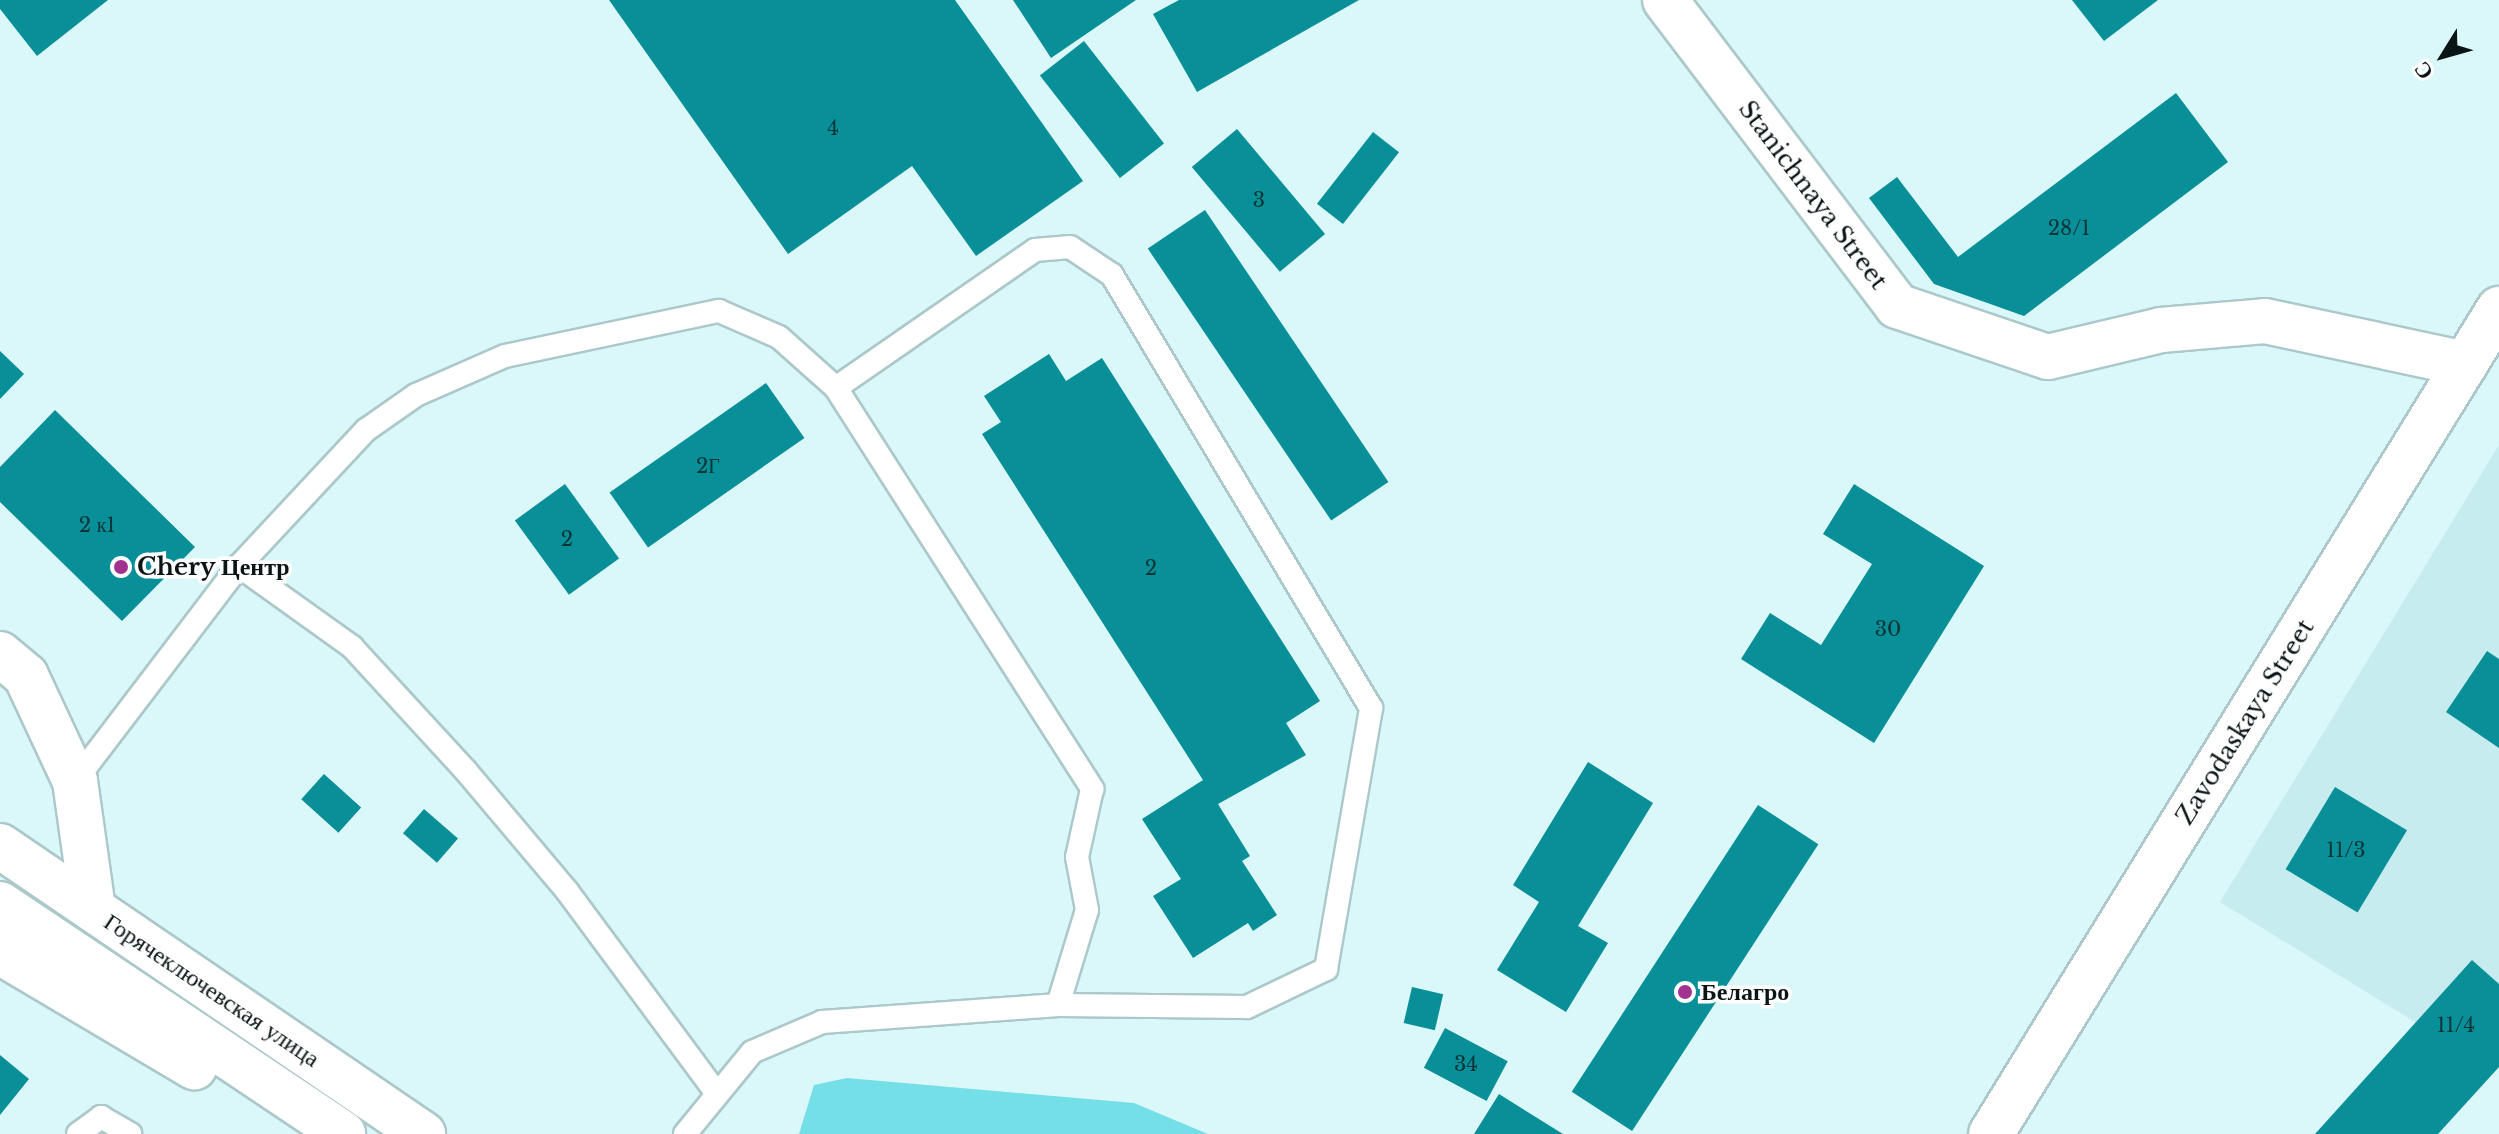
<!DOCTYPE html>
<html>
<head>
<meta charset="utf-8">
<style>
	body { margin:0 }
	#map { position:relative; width:2499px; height:1134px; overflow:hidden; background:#daf7f9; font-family:"Libre Baskerville",serif }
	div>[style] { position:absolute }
	.built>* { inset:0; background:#c6ecef }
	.water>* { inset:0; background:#74dfe7 }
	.building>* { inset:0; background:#088f97; transform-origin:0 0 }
	.roads { filter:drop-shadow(2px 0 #acc8ca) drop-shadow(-2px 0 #acc8ca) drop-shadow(0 2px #acc8ca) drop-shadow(0 -2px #acc8ca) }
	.service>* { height:22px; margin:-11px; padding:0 11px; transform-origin:11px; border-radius:11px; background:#fff }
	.minor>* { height:44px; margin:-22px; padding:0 22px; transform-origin:22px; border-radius:22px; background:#fff }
	.primary>* { height:44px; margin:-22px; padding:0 22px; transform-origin:22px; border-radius:22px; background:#fff }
	.dots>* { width:22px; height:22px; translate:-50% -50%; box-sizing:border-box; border:4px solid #fefefe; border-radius:50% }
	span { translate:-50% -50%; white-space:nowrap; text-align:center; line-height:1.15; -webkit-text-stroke:7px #fefefe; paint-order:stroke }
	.number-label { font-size:20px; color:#0a3436 }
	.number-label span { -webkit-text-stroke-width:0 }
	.street-label { font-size:24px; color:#0b1516 }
	.poi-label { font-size:24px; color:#0b1516; font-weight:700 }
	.left { translate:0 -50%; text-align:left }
	.north { position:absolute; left:2403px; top:16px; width:80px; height:80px; -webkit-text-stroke:6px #fefefe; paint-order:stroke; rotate:233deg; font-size:22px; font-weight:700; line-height:32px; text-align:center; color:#0b1516 }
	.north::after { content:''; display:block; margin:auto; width:28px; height:36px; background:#0b1516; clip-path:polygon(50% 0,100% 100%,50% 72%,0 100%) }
</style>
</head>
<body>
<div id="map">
	<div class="built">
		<div style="clip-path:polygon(2499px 445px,2499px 1015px,2446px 1041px,2220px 902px)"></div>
	</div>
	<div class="water">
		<div style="clip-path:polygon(847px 1078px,1134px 1103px,1208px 1134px,799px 1134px,814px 1085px)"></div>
	</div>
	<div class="building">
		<div style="clip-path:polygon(0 0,108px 0,37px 56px,0 9px)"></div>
		<div style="clip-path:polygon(609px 0,955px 0,1083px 181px,976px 256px,912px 166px,788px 254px)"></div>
		<div style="clip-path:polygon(1013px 0,1136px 0,1051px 58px)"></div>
		<div style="clip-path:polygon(1179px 0,1359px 0,1197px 92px,1153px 14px)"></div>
		<div style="clip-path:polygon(2072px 0,2158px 0,2104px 41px)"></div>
		<div style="left:1084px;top:41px;width:130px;height:56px;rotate:52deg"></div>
		<div style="clip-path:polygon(2176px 93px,2228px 162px,2024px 316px,1934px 284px,1869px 198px,1897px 177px,1958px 257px)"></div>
		<div style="left:1237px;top:129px;width:137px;height:59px;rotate:50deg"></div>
		<div style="left:1373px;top:132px;width:33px;height:91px;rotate:38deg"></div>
		<div style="left:1205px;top:210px;width:328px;height:69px;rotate:56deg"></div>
		<div style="clip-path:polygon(0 351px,24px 374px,0 399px)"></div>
		<div style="clip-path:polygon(1049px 354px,1066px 381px,1102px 358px,1320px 701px,1286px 723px,1306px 755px,1218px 804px,1250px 856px,1242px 861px,1277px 915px,1253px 931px,1248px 923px,1193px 958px,1153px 896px,1181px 879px,1142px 819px,1203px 780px,982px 434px,1001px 422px,984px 396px)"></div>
		<div style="left:766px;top:383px;width:67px;height:191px;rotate:55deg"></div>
		<div style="clip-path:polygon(55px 410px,195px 547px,122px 621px,0 502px,0 467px)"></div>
		<div style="left:565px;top:484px;width:92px;height:62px;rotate:54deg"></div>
		<div style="clip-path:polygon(1854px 484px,1984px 566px,1874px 743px,1741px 659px,1770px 613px,1821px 645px,1872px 564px,1823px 534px)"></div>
		<div style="clip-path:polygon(2487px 651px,2499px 659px,2499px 748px,2446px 712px)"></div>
		<div style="clip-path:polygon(1588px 762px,1653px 803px,1578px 926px,1608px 943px,1566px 1012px,1497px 970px,1539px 902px,1513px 885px)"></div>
		<div style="left:324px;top:774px;width:50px;height:34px;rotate:42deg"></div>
		<div style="left:2335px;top:787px;width:84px;height:96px;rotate:31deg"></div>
		<div style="left:1758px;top:805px;width:72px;height:342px;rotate:33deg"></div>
		<div style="left:424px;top:809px;width:45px;height:32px;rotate:41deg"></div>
		<div style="clip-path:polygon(2472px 960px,2499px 984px,2499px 1067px,2438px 1134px,2315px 1134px)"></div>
		<div style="left:1412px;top:987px;width:32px;height:37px;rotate:13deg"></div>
		<div style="left:1445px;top:1028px;width:71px;height:45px;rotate:28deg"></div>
		<div style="clip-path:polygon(0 1055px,29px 1079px,0 1115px)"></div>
		<div style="clip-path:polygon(1499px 1094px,1563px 1134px,1474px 1134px)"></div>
	</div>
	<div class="roads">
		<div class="service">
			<div style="left:239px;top:566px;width:139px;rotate:35.6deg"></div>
			<div style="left:352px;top:647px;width:168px;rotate:47.4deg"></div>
			<div style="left:466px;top:771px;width:157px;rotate:49.9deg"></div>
			<div style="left:567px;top:891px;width:252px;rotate:53.5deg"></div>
			<div style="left:75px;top:781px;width:270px;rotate:-52.7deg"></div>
			<div style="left:239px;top:566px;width:186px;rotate:-47deg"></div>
			<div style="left:366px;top:430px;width:61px;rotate:-35deg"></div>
			<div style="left:416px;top:395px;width:97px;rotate:-23.7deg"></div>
			<div style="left:505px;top:356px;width:219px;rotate:-11.9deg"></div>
			<div style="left:719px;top:311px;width:65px;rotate:23.4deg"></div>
			<div style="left:779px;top:337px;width:76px;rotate:41.8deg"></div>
			<div style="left:836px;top:388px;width:476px;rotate:57.4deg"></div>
			<div style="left:1092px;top:789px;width:70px;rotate:102.4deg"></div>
			<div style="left:1077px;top:857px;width:54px;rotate:79.3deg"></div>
			<div style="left:1087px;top:910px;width:99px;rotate:107deg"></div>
			<div style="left:78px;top:1134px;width:29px;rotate:-36deg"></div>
			<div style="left:101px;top:1117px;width:34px;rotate:30deg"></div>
			<div style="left:685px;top:1134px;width:106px;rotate:-50.7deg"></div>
			<div style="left:752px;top:1052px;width:76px;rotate:-23.2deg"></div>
			<div style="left:822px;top:1022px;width:237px;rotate:-4.1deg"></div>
			<div style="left:1058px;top:1005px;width:189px;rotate:0.6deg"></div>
			<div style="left:1247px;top:1007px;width:88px;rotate:-25.7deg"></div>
			<div style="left:1326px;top:969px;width:265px;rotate:-80.2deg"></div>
			<div style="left:1371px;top:708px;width:505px;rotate:-120.89deg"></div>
			<div style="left:1112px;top:275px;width:50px;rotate:-146.3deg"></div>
			<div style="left:1070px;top:247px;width:35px;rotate:175deg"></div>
			<div style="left:1035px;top:250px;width:242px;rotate:145.3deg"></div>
		</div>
		<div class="minor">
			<div style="left:1665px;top:0;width:384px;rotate:52.8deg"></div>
			<div style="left:1897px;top:306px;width:159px;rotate:18.7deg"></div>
			<div style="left:2048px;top:357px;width:116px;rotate:-13.4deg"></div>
			<div style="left:2161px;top:330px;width:104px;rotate:-4.9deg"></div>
			<div style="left:2265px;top:321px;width:205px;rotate:12.1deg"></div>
			<div style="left:0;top:654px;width:34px;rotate:40deg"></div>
			<div style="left:26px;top:676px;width:116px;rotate:65deg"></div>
			<div style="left:75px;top:781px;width:129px;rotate:82deg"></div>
			<div style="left:1991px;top:1134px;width:969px;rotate:-58.38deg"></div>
		</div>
		<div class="primary">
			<div style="left:0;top:846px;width:512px;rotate:34.25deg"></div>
			<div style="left:0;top:904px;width:413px;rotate:33.8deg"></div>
			<div style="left:0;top:952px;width:226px;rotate:30.7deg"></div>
		</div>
	</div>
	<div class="dots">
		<div style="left:121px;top:567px;background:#a13290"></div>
		<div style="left:1685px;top:992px;background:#a13290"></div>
	</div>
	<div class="number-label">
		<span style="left:833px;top:128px">4</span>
		<span style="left:1259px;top:200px">3</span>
		<span style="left:2069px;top:228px">28/1</span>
		<span style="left:708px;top:466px">2Г</span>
		<span style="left:97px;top:525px">2 к1</span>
		<span style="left:567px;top:539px">2</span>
		<span style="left:1151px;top:568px">2</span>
		<span style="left:1888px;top:629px">30</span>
		<span style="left:2346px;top:850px">11/3</span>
		<span style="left:2456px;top:1025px">11/4</span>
		<span style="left:1466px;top:1064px">34</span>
	</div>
	<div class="street-label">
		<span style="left:1813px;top:195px;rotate:53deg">Stanichnaya Street</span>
		<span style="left:2245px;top:722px;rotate:-58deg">Zavodaskaya Street</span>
		<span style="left:212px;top:990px;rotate:34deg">Горячеключевская улица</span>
	</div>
	<div class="poi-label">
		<span class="left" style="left:137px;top:567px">Chery Центр</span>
		<span class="left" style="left:1701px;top:992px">Белагро</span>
	</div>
	<div class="north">С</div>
</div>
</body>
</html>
